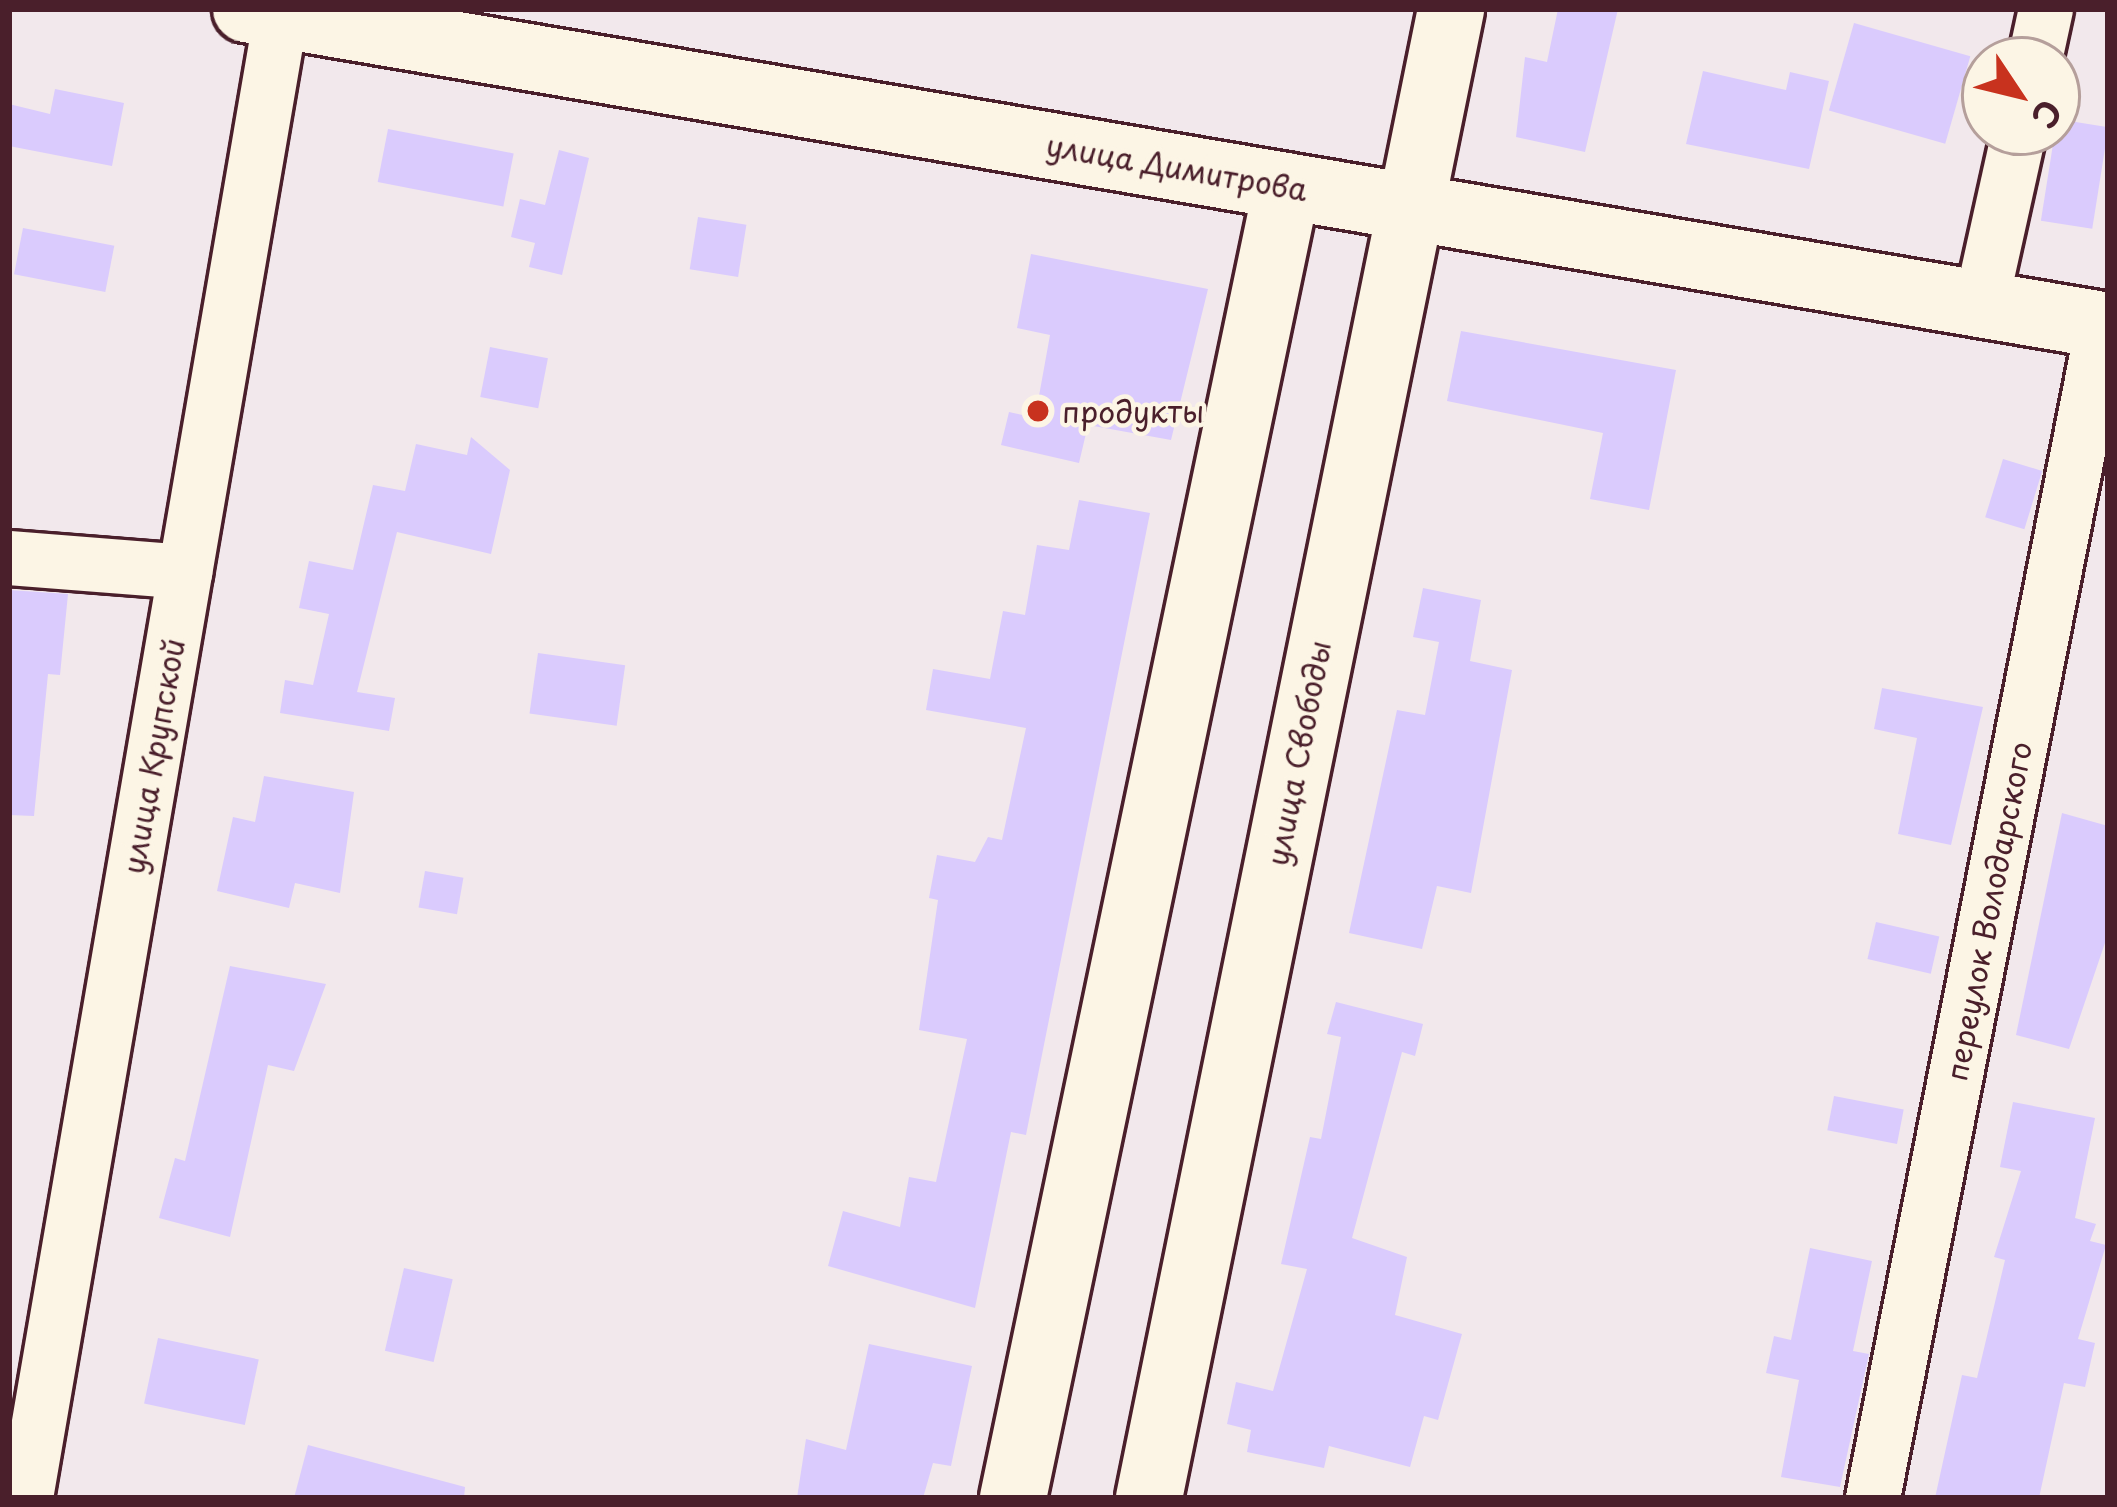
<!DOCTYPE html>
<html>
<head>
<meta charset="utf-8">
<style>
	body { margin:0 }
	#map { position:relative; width:2117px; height:1507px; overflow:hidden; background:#f2e8ec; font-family:"Playpen Sans",sans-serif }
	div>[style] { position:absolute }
	.building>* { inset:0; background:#dacbfd; transform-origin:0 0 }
	.roads { filter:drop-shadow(3px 0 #4a1f2b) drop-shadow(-3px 0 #4a1f2b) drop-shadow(0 3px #4a1f2b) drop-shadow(0 -3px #4a1f2b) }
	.street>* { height:54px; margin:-27px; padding:0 27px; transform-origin:27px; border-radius:27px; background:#fcf5e5 }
	.secondary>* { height:66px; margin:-33px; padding:0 33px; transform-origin:33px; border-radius:33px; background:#fcf5e5 }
	.dots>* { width:33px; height:33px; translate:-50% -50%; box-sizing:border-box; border:6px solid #fcf5e5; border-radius:50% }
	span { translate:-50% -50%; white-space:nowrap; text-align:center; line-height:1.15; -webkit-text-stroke:9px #fcf5e5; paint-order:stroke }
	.street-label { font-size:30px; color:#4a1f2b }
	.poi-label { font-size:30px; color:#4a1f2b }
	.left { translate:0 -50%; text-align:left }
	.frame { position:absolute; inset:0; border:12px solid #4a1f2b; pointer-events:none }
	.north { position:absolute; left:1961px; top:36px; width:120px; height:120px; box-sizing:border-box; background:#fcf5e5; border:3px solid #b59f9b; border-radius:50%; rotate:125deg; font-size:33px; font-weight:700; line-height:48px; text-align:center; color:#4a1f2b }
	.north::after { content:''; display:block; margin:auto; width:42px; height:54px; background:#c8321e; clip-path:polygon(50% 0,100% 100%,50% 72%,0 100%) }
</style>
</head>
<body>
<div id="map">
	<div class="building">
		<div style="clip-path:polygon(1558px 9px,1618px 9px,1585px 152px,1516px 137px,1525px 57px,1547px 62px)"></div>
		<div style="left:1854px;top:23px;width:121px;height:91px;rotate:16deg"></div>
		<div style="clip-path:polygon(1703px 71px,1786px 90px,1790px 72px,1829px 81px,1809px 169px,1686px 144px)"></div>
		<div style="clip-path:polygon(55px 89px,124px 103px,112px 166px,9px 146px,9px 104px,50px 114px)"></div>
		<div style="left:2057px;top:119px;width:52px;height:103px;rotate:9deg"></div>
		<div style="left:388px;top:129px;width:128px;height:54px;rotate:11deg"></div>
		<div style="clip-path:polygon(559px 150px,589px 158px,562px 275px,529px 267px,535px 243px,511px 237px,520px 199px,545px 205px)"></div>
		<div style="left:698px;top:217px;width:49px;height:53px;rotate:9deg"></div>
		<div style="left:23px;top:228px;width:93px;height:47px;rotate:11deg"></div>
		<div style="clip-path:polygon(1031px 254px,1208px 289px,1171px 440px,1088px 425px,1079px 463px,1001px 445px,1009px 412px,1035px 418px,1050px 335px,1017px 328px)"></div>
		<div style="clip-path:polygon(1461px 331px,1676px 370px,1649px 510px,1590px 499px,1603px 433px,1447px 401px)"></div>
		<div style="left:490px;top:347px;width:59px;height:51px;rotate:11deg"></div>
		<div style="clip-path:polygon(471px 437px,510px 470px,491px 554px,397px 532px,357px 692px,395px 698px,389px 731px,280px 713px,285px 680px,313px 685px,329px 614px,299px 608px,309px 561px,353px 570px,373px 485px,405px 491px,416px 444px,467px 455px)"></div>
		<div style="left:2003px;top:459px;width:41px;height:61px;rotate:17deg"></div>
		<div style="clip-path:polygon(1079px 500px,1150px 513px,1026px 1135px,1011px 1132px,975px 1308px,828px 1266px,843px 1211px,900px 1227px,909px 1177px,936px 1182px,967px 1039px,919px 1030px,938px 900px,929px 898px,937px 855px,975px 862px,988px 837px,1002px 840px,1026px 728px,926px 710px,933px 669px,990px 679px,1003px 611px,1025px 615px,1037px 545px,1069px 550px)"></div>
		<div style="clip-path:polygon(1423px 588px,1481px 600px,1470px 661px,1512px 670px,1471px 893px,1437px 886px,1422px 949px,1349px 933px,1397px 710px,1425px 715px,1439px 642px,1413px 637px)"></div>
		<div style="clip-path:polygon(9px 590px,68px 594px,60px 675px,48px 674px,34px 816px,9px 815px)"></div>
		<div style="left:538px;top:653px;width:88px;height:61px;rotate:8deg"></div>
		<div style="clip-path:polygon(1882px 688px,1983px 707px,1951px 845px,1898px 834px,1917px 738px,1874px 729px)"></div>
		<div style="clip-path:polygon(264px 776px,354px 792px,340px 893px,295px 883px,289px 908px,217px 891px,233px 817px,255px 822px)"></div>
		<div style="clip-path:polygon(2062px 813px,2108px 826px,2108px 934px,2069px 1049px,2016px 1035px)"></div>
		<div style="left:425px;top:871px;width:39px;height:37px;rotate:10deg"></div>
		<div style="left:1876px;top:922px;width:65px;height:38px;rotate:13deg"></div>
		<div style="clip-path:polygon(230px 966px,326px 984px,294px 1071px,268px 1065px,230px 1237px,159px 1218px,175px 1158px,185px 1161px)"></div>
		<div style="clip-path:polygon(1336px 1002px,1423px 1024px,1415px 1056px,1402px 1052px,1352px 1238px,1407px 1257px,1395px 1315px,1462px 1334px,1438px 1420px,1424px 1416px,1410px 1467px,1329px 1446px,1324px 1468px,1247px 1452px,1251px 1430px,1227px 1424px,1236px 1382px,1273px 1391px,1307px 1269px,1281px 1264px,1310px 1137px,1321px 1139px,1341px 1037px,1327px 1034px)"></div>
		<div style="left:1834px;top:1096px;width:71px;height:35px;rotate:11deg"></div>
		<div style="clip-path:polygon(2013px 1102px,2095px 1118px,2075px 1218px,2096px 1224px,2090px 1241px,2106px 1245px,2078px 1339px,2095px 1343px,2085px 1387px,2064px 1383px,2039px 1498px,1935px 1498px,1962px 1375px,1977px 1378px,2005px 1260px,1994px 1257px,2021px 1171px,2000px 1167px)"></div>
		<div style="clip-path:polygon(1810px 1248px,1872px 1261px,1853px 1351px,1869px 1354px,1840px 1487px,1781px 1477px,1799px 1380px,1766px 1373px,1774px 1336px,1791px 1340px)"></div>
		<div style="left:404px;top:1268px;width:50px;height:85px;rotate:13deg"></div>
		<div style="left:158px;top:1338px;width:103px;height:67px;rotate:12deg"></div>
		<div style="clip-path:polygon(869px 1344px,972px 1366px,951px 1466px,933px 1463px,923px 1498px,797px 1498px,806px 1439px,846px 1450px)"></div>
		<div style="clip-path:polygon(308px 1445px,465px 1487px,464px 1498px,294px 1498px)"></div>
	</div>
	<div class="roads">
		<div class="street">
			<div style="left:2035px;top:60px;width:52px;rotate:-77.8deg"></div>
			<div style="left:1981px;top:304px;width:176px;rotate:-77.5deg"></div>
			<div style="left:9px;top:558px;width:177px;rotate:4.5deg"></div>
			<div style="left:26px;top:1498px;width:1505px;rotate:-80.24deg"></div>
			<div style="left:1873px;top:1498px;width:1195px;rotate:-78.91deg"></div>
		</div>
		<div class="secondary">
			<div style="left:246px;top:9px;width:1889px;rotate:9.66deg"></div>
			<div style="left:1013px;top:1498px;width:1340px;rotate:-78.2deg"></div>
			<div style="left:1149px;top:1498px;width:1519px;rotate:-78.53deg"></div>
		</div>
	</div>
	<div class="dots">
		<div style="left:1038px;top:411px;background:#c8321e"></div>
	</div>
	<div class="street-label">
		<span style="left:1177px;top:167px;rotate:10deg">улица Димитрова</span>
		<span style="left:1298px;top:753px;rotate:-79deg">улица Свободы</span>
		<span style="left:153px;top:756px;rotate:-80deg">улица Крупской</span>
		<span style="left:1988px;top:911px;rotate:-79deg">переулок Володарского</span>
	</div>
	<div class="poi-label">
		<span class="left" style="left:1062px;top:411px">продукты</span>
	</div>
	<div class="frame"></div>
	<div class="north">С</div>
</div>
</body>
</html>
